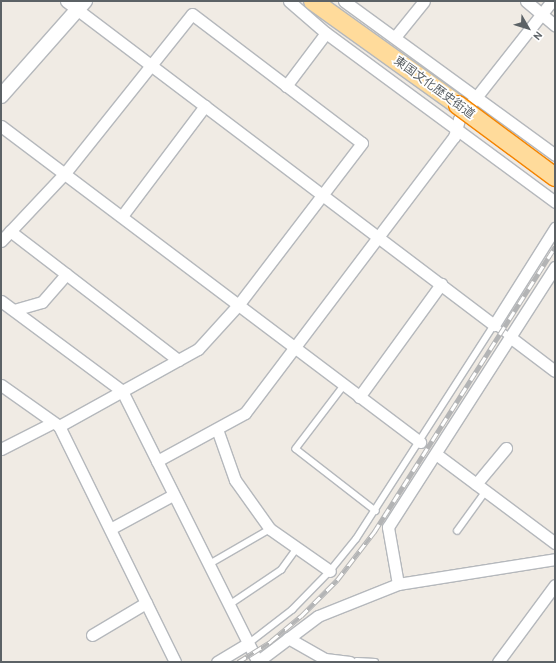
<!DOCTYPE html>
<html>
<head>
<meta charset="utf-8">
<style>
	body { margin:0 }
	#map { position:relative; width:556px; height:663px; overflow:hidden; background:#f0ebe4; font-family:Karla,"Noto Sans JP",sans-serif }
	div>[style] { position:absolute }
	.roads { filter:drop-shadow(1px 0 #b5b8bc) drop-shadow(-1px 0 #b5b8bc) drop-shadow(0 1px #b5b8bc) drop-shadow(0 -1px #b5b8bc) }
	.service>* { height:5.5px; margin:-2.75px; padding:0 2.75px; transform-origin:2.75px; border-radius:2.75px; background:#fff }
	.minor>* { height:11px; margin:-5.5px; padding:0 5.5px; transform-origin:5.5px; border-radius:5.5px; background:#fff }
	.tertiary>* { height:14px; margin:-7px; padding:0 7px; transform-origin:7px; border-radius:7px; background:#fff }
	.trunk>* { height:18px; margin:-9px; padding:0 9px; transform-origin:9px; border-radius:9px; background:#ffdb9b }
	.rail>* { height:4.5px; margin-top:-2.25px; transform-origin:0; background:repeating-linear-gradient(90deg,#fff 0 9px,#b3b4b5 0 18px); box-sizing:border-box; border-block:1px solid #b3b4b5 }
	.bridges { filter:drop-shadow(1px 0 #f48400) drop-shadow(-1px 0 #f48400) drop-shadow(0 1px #f48400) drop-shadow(0 -1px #f48400) }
	.trunk-bridge>* { height:18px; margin:-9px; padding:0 9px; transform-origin:9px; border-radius:9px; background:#ffdb9b }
	span { translate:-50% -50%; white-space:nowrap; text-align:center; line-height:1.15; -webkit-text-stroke:3.5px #fff; paint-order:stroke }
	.street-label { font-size:12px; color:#5c6266 }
	.frame { position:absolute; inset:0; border:2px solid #5c6266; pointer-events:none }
	.north { position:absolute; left:508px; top:8px; width:40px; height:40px; -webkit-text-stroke:3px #fff; paint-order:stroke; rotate:129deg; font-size:11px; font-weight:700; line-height:16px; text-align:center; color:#5c6266 }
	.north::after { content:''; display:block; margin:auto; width:14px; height:18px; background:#5c6266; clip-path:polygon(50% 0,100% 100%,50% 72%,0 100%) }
</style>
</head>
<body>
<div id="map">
	<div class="roads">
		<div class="service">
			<div style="left:344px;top:386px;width:79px;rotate:127.3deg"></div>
			<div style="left:296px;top:449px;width:101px;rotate:37.8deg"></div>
			<div style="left:457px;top:531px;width:49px;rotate:-54.1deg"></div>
			<div style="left:208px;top:565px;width:72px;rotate:-30.1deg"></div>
			<div style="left:229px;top:605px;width:63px;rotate:-33.9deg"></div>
			<div style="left:281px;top:570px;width:27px;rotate:-54deg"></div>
			<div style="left:248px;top:644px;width:56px;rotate:-37.7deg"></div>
			<div style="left:292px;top:610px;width:54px;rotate:-45.7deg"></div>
			<div style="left:330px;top:571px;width:41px;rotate:-50.9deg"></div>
			<div style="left:356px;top:539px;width:255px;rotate:-57.2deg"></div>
			<div style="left:494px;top:325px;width:20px;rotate:37deg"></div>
			<div style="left:357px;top:661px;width:18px;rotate:3deg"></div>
		</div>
		<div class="minor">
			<div style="left:66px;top:1px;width:537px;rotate:37.13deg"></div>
			<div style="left:494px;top:325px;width:115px;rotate:-57.8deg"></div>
			<div style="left:289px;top:1px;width:49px;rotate:40.9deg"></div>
			<div style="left:326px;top:33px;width:285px;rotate:36.4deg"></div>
			<div style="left:344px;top:1px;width:261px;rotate:36.1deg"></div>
			<div style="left:526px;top:1px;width:38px;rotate:40deg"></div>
			<div style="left:395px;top:37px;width:46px;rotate:-51.1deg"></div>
			<div style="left:286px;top:86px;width:66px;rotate:-53deg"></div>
			<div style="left:1px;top:126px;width:525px;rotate:37.02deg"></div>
			<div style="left:122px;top:216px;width:138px;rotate:-53deg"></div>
			<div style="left:10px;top:231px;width:212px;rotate:37.5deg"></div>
			<div style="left:1px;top:241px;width:93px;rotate:-46.7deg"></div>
			<div style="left:65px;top:173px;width:203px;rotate:-51.4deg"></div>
			<div style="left:192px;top:14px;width:213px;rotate:37.2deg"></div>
			<div style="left:362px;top:143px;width:203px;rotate:127.4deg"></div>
			<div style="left:239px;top:304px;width:61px;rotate:132.3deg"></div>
			<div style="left:198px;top:349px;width:159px;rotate:151deg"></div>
			<div style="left:59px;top:426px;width:71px;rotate:-144.7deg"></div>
			<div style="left:1px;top:301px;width:151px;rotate:36.6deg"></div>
			<div style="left:122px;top:391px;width:302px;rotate:63.4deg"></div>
			<div style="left:14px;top:310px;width:29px;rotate:-16deg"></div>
			<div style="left:42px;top:302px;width:37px;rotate:-49deg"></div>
			<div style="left:510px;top:337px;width:56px;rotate:37.1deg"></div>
			<div style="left:359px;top:397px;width:140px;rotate:-54deg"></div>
			<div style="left:59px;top:426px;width:263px;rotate:63.8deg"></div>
			<div style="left:217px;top:429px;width:54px;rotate:70.6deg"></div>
			<div style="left:235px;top:480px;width:60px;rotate:54.5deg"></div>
			<div style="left:270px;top:529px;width:73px;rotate:35deg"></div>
			<div style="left:1px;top:449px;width:57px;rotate:-27deg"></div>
			<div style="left:436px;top:454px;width:149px;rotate:36.8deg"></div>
			<div style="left:157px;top:461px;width:100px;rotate:-28.6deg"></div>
			<div style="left:245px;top:413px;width:346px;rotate:-52.9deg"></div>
			<div style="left:454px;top:137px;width:19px;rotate:-74deg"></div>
			<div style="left:459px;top:119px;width:150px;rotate:-51.8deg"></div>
			<div style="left:476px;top:484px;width:47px;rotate:-50.2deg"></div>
			<div style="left:110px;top:529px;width:72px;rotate:-28.4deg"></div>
			<div style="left:398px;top:584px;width:58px;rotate:-100deg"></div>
			<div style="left:388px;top:527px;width:309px;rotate:-57.3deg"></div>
			<div style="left:92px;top:635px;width:63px;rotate:-30.7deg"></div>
			<div style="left:288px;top:638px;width:43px;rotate:29.6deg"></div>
			<div style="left:325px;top:659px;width:25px;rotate:7deg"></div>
			<div style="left:217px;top:662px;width:35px;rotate:-31deg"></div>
			<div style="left:257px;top:662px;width:76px;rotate:-37deg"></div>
			<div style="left:318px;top:616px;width:86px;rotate:-21.8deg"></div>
			<div style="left:398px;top:584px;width:159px;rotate:-9deg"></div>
			<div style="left:498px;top:662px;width:96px;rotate:-53.5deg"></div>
		</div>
		<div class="tertiary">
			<div style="left:1px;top:96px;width:127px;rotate:-48.5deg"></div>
		</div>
		<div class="trunk">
			<div style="left:313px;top:1px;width:178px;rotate:35.6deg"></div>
		</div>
	</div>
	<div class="rail">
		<div style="left:238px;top:662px;width:39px;rotate:-32deg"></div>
		<div style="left:271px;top:641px;width:39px;rotate:-40deg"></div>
		<div style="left:301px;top:616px;width:51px;rotate:-45deg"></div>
		<div style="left:337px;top:580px;width:61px;rotate:-52.4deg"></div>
		<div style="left:374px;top:532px;width:338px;rotate:-57.6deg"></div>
	</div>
	<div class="bridges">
		<div class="trunk-bridge">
			<div style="left:458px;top:105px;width:121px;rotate:36.6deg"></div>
		</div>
	</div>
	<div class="street-label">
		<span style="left:434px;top:88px;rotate:36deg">東国文化歴史街道</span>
	</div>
	<div class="frame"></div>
	<div class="north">N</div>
</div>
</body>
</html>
